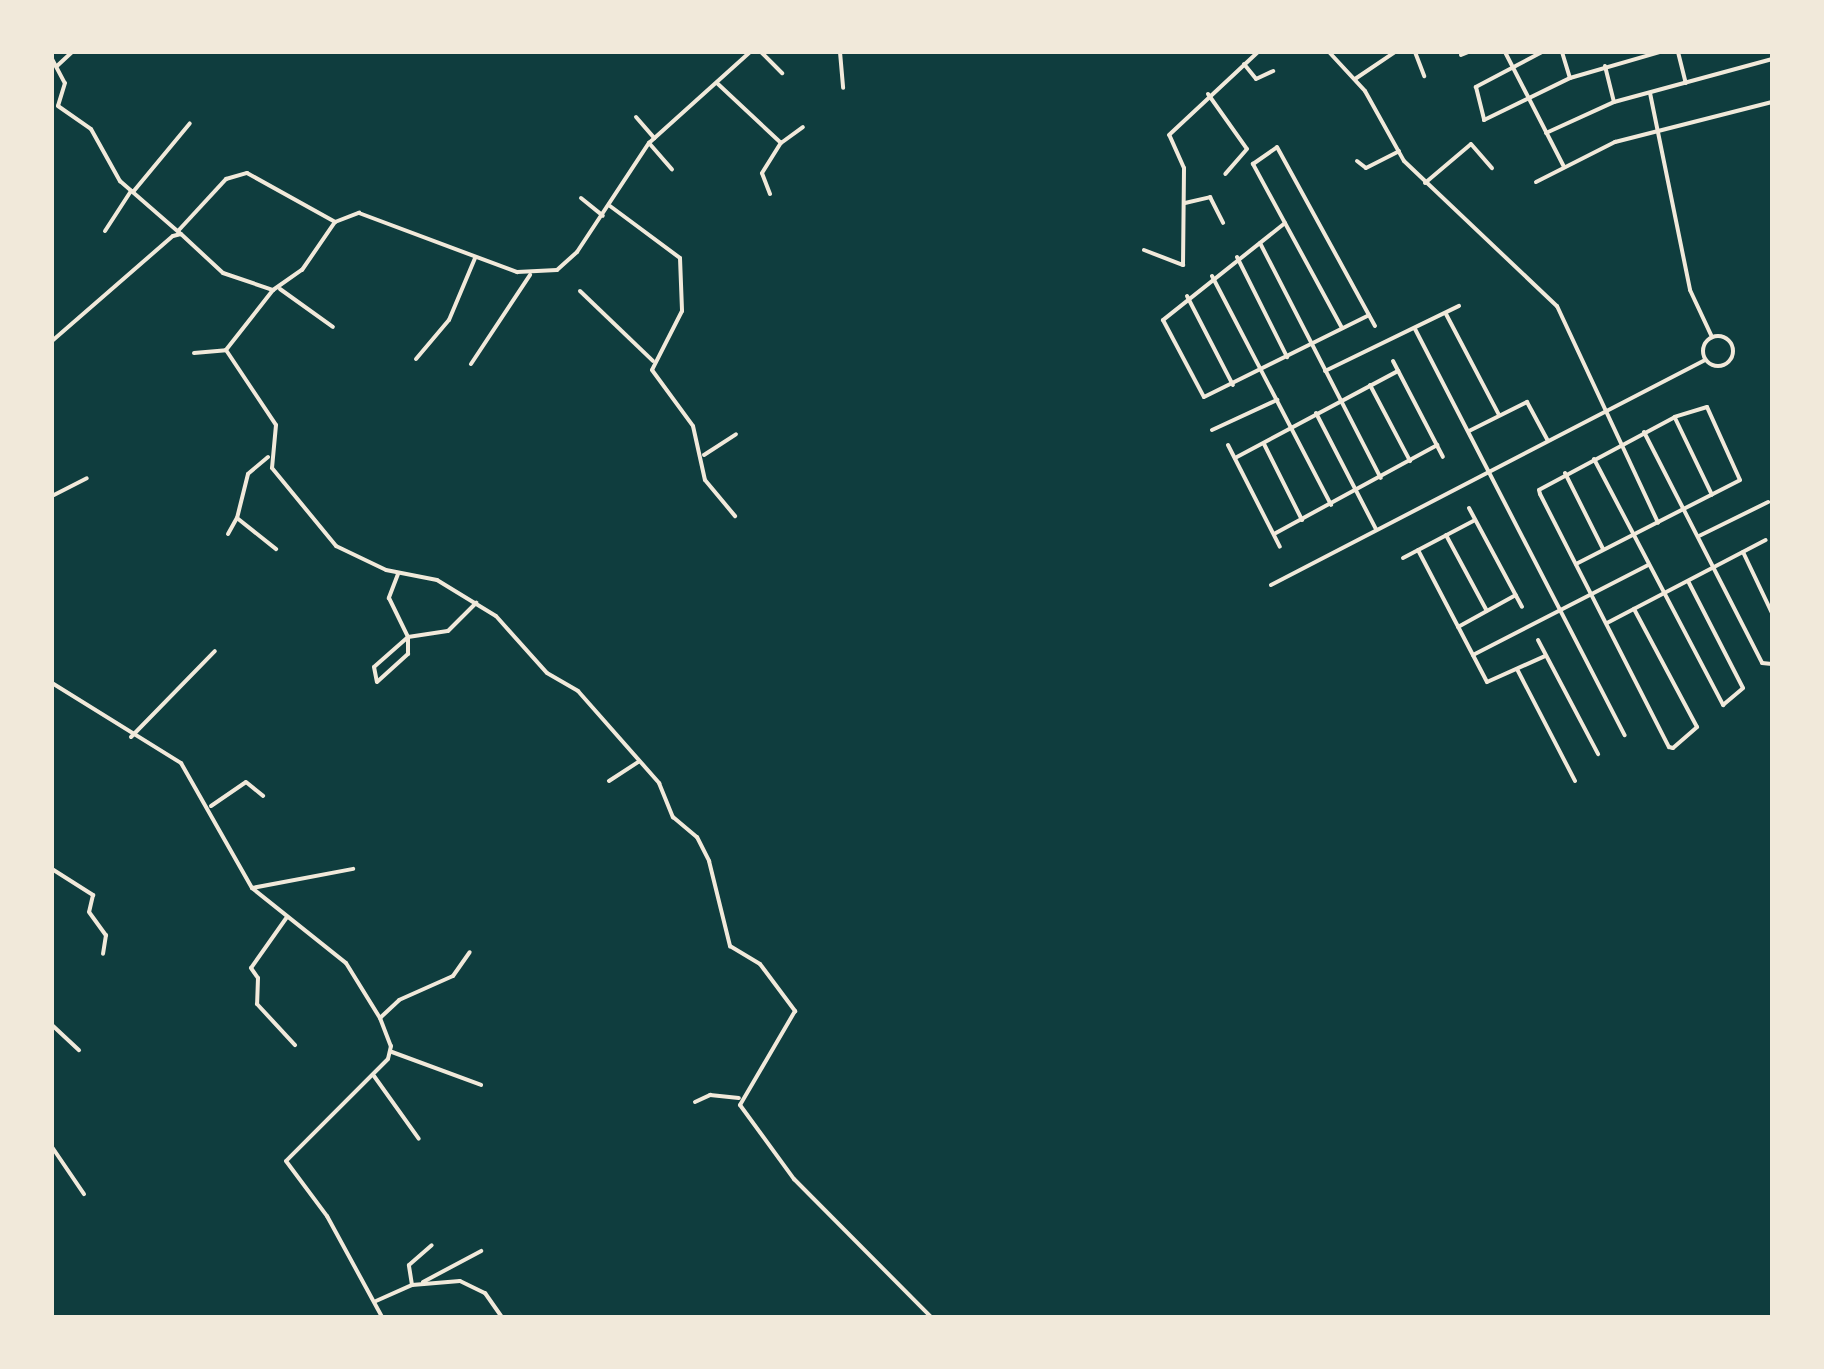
<!DOCTYPE html>
<html>
<head>
<meta charset="utf-8">
<style>
	body { margin:0 }
	#map { position:relative; width:1824px; height:1369px; overflow:hidden; background:#0f3d3e; font-family:"Libre Baskerville",serif }
	div>[style] { position:absolute }
	.minor>* { height:4px; margin:-2px; padding:0 2px; transform-origin:2px; border-radius:2px; background:#f1e9da }
	.minor>.ring { margin:-2px; padding:0; box-sizing:content-box; background:none; border:4px solid #f1e9da; border-radius:50% }
	span { translate:-50% -50%; white-space:nowrap; text-align:center; line-height:1.15; -webkit-text-stroke:6px #f1e9da; paint-order:stroke }
	.frame { position:absolute; inset:0; border:54px solid #f1e9da; pointer-events:none }
</style>
</head>
<body>
<div id="map">
	<div class="minor">
		<div style="left:761px;top:52px;width:30px;rotate:45deg"></div>
		<div style="left:840px;top:52px;width:36px;rotate:85deg"></div>
		<div style="left:1329px;top:52px;width:53px;rotate:47.3deg"></div>
		<div style="left:1365px;top:91px;width:80px;rotate:60.9deg"></div>
		<div style="left:1404px;top:161px;width:211px;rotate:43.5deg"></div>
		<div style="left:1557px;top:306px;width:239px;rotate:65deg"></div>
		<div style="left:1415px;top:52px;width:26px;rotate:69deg"></div>
		<div style="left:1505px;top:52px;width:129px;rotate:62.8deg"></div>
		<div style="left:1542px;top:52px;width:75px;rotate:152.1deg"></div>
		<div style="left:1476px;top:87px;width:34px;rotate:76deg"></div>
		<div style="left:1484px;top:120px;width:96px;rotate:-26deg"></div>
		<div style="left:1570px;top:78px;width:94px;rotate:-16.1deg"></div>
		<div style="left:1562px;top:52px;width:27px;rotate:73deg"></div>
		<div style="left:1678px;top:52px;width:32px;rotate:76deg"></div>
		<div style="left:1461px;top:55px;width:8px;rotate:-23deg"></div>
		<div style="left:52px;top:59px;width:27px;rotate:62deg"></div>
		<div style="left:65px;top:83px;width:24px;rotate:107deg"></div>
		<div style="left:58px;top:106px;width:40px;rotate:34.9deg"></div>
		<div style="left:91px;top:129px;width:60px;rotate:60.9deg"></div>
		<div style="left:120px;top:181px;width:81px;rotate:41deg"></div>
		<div style="left:1244px;top:64px;width:19px;rotate:51deg"></div>
		<div style="left:1256px;top:79px;width:19px;rotate:-25deg"></div>
		<div style="left:57px;top:66px;width:21px;rotate:-43deg"></div>
		<div style="left:1605px;top:66px;width:37px;rotate:76deg"></div>
		<div style="left:1355px;top:79px;width:48px;rotate:-34deg"></div>
		<div style="left:718px;top:84px;width:86px;rotate:43.1deg"></div>
		<div style="left:781px;top:143px;width:27px;rotate:-36deg"></div>
		<div style="left:1650px;top:93px;width:201px;rotate:78.5deg"></div>
		<div style="left:1690px;top:290px;width:52px;rotate:64.9deg"></div>
		<div style="left:1208px;top:94px;width:67px;rotate:54.7deg"></div>
		<div style="left:1247px;top:149px;width:33px;rotate:131deg"></div>
		<div style="left:636px;top:117px;width:28px;rotate:49deg"></div>
		<div style="left:1546px;top:133px;width:75px;rotate:-24.5deg"></div>
		<div style="left:1614px;top:102px;width:164px;rotate:-15.2deg"></div>
		<div style="left:649px;top:143px;width:35px;rotate:49deg"></div>
		<div style="left:1357px;top:161px;width:11px;rotate:38deg"></div>
		<div style="left:1366px;top:168px;width:37px;rotate:-27deg"></div>
		<div style="left:1536px;top:182px;width:89px;rotate:-26.9deg"></div>
		<div style="left:1615px;top:142px;width:162px;rotate:-14.3deg"></div>
		<div style="left:1425px;top:183px;width:60px;rotate:-40.3deg"></div>
		<div style="left:1471px;top:144px;width:32px;rotate:49deg"></div>
		<div style="left:133px;top:192px;width:89px;rotate:-50.4deg"></div>
		<div style="left:770px;top:194px;width:22px;rotate:-111deg"></div>
		<div style="left:762px;top:173px;width:36px;rotate:-58deg"></div>
		<div style="left:581px;top:198px;width:28px;rotate:39deg"></div>
		<div style="left:1185px;top:203px;width:26px;rotate:-13deg"></div>
		<div style="left:1210px;top:197px;width:29px;rotate:63deg"></div>
		<div style="left:610px;top:206px;width:87px;rotate:36.6deg"></div>
		<div style="left:680px;top:258px;width:53px;rotate:87.8deg"></div>
		<div style="left:682px;top:311px;width:66px;rotate:117deg"></div>
		<div style="left:652px;top:370px;width:69px;rotate:53.8deg"></div>
		<div style="left:693px;top:426px;width:55px;rotate:77.5deg"></div>
		<div style="left:705px;top:480px;width:47px;rotate:50.2deg"></div>
		<div style="left:1285px;top:223px;width:156px;rotate:141.5deg"></div>
		<div style="left:1163px;top:320px;width:87px;rotate:62deg"></div>
		<div style="left:1204px;top:397px;width:184px;rotate:-26.4deg"></div>
		<div style="left:105px;top:231px;width:48px;rotate:-57deg"></div>
		<div style="left:178px;top:231px;width:71px;rotate:-47.3deg"></div>
		<div style="left:226px;top:179px;width:22px;rotate:-16deg"></div>
		<div style="left:247px;top:173px;width:101px;rotate:29.1deg"></div>
		<div style="left:1260px;top:243px;width:264px;rotate:62.8deg"></div>
		<div style="left:1144px;top:250px;width:42px;rotate:21deg"></div>
		<div style="left:1183px;top:265px;width:97px;rotate:-89.4deg"></div>
		<div style="left:1184px;top:168px;width:36px;rotate:-114deg"></div>
		<div style="left:1169px;top:135px;width:122px;rotate:-43deg"></div>
		<div style="left:1237px;top:257px;width:112px;rotate:63.4deg"></div>
		<div style="left:1212px;top:276px;width:258px;rotate:62.5deg"></div>
		<div style="left:280px;top:289px;width:65px;rotate:35.6deg"></div>
		<div style="left:273px;top:290px;width:76px;rotate:128.1deg"></div>
		<div style="left:226px;top:350px;width:90px;rotate:56.3deg"></div>
		<div style="left:276px;top:425px;width:43px;rotate:95.3deg"></div>
		<div style="left:272px;top:468px;width:101px;rotate:50.6deg"></div>
		<div style="left:336px;top:546px;width:55px;rotate:25.6deg"></div>
		<div style="left:386px;top:570px;width:52px;rotate:11.1deg"></div>
		<div style="left:437px;top:580px;width:69px;rotate:31.4deg"></div>
		<div style="left:496px;top:616px;width:76px;rotate:48.2deg"></div>
		<div style="left:547px;top:673px;width:36px;rotate:30deg"></div>
		<div style="left:578px;top:691px;width:123px;rotate:48.6deg"></div>
		<div style="left:659px;top:783px;width:37px;rotate:68deg"></div>
		<div style="left:673px;top:817px;width:31px;rotate:40deg"></div>
		<div style="left:697px;top:837px;width:27px;rotate:63deg"></div>
		<div style="left:709px;top:861px;width:88px;rotate:76.1deg"></div>
		<div style="left:730px;top:946px;width:35px;rotate:31deg"></div>
		<div style="left:760px;top:964px;width:59px;rotate:53.3deg"></div>
		<div style="left:795px;top:1011px;width:109px;rotate:120.3deg"></div>
		<div style="left:740px;top:1105px;width:92px;rotate:53.9deg"></div>
		<div style="left:794px;top:1179px;width:194px;rotate:45.2deg"></div>
		<div style="left:580px;top:291px;width:101px;rotate:43.8deg"></div>
		<div style="left:1187px;top:296px;width:100px;rotate:62.7deg"></div>
		<div style="left:1446px;top:314px;width:114px;rotate:62.3deg"></div>
		<div style="left:1342px;top:328px;width:187px;rotate:-118.5deg"></div>
		<div style="left:1253px;top:164px;width:29px;rotate:-35deg"></div>
		<div style="left:1277px;top:147px;width:204px;rotate:61.3deg"></div>
		<div style="left:1415px;top:329px;width:457px;rotate:62.7deg"></div>
		<div class="ring" style="left:1703px;top:336px;width:26px;height:26px"></div>
		<div style="left:52px;top:341px;width:160px;rotate:-41deg"></div>
		<div style="left:173px;top:236px;width:8px;rotate:-14deg"></div>
		<div style="left:181px;top:234px;width:57px;rotate:42.9deg"></div>
		<div style="left:223px;top:273px;width:53px;rotate:18.8deg"></div>
		<div style="left:273px;top:290px;width:35px;rotate:-35deg"></div>
		<div style="left:302px;top:270px;width:58px;rotate:-55.5deg"></div>
		<div style="left:335px;top:222px;width:26px;rotate:-21deg"></div>
		<div style="left:359px;top:213px;width:169px;rotate:20.5deg"></div>
		<div style="left:517px;top:272px;width:40px;rotate:-2.9deg"></div>
		<div style="left:557px;top:270px;width:27px;rotate:-42deg"></div>
		<div style="left:577px;top:252px;width:131px;rotate:-56.6deg"></div>
		<div style="left:649px;top:143px;width:136px;rotate:-42deg"></div>
		<div style="left:194px;top:353px;width:32px;rotate:-5deg"></div>
		<div style="left:416px;top:359px;width:51px;rotate:-49.8deg"></div>
		<div style="left:449px;top:320px;width:67px;rotate:-67.2deg"></div>
		<div style="left:1393px;top:361px;width:108px;rotate:62.5deg"></div>
		<div style="left:471px;top:364px;width:107px;rotate:-56.5deg"></div>
		<div style="left:1325px;top:371px;width:149px;rotate:-25.9deg"></div>
		<div style="left:1370px;top:385px;width:86px;rotate:62.2deg"></div>
		<div style="left:1316px;top:413px;width:131px;rotate:62.7deg"></div>
		<div style="left:1675px;top:418px;width:85px;rotate:64.3deg"></div>
		<div style="left:1212px;top:430px;width:72px;rotate:-24.8deg"></div>
		<div style="left:1469px;top:431px;width:65px;rotate:-26.6deg"></div>
		<div style="left:1527px;top:402px;width:44px;rotate:61.7deg"></div>
		<div style="left:1644px;top:432px;width:259px;rotate:62.9deg"></div>
		<div style="left:1762px;top:663px;width:10px;rotate:6deg"></div>
		<div style="left:1264px;top:444px;width:85px;rotate:63.4deg"></div>
		<div style="left:1228px;top:445px;width:114px;rotate:63deg"></div>
		<div style="left:704px;top:455px;width:38px;rotate:-33deg"></div>
		<div style="left:268px;top:457px;width:26px;rotate:140deg"></div>
		<div style="left:248px;top:474px;width:45px;rotate:104deg"></div>
		<div style="left:237px;top:518px;width:50px;rotate:38.5deg"></div>
		<div style="left:1235px;top:458px;width:185px;rotate:-28.1deg"></div>
		<div style="left:1594px;top:459px;width:278px;rotate:62.3deg"></div>
		<div style="left:1723px;top:705px;width:26px;rotate:-40deg"></div>
		<div style="left:1743px;top:688px;width:120px;rotate:-117.2deg"></div>
		<div style="left:1565px;top:473px;width:85px;rotate:63.4deg"></div>
		<div style="left:52px;top:496px;width:39px;rotate:-27deg"></div>
		<div style="left:1469px;top:508px;width:112px;rotate:61.8deg"></div>
		<div style="left:228px;top:534px;width:18px;rotate:-61deg"></div>
		<div style="left:1274px;top:534px;width:186px;rotate:-28.6deg"></div>
		<div style="left:1446px;top:535px;width:86px;rotate:61.7deg"></div>
		<div style="left:1699px;top:536px;width:77px;rotate:-26.2deg"></div>
		<div style="left:1418px;top:550px;width:149px;rotate:62.4deg"></div>
		<div style="left:1487px;top:682px;width:64px;rotate:-24.1deg"></div>
		<div style="left:1743px;top:552px;width:68px;rotate:64.6deg"></div>
		<div style="left:1403px;top:558px;width:81px;rotate:-27.8deg"></div>
		<div style="left:1576px;top:564px;width:184px;rotate:-27.1deg"></div>
		<div style="left:1740px;top:480px;width:80px;rotate:-114.3deg"></div>
		<div style="left:1707px;top:407px;width:34px;rotate:163deg"></div>
		<div style="left:1675px;top:417px;width:154px;rotate:151.8deg"></div>
		<div style="left:1539px;top:490px;width:4px;rotate:76deg"></div>
		<div style="left:1540px;top:494px;width:284px;rotate:63deg"></div>
		<div style="left:1669px;top:747px;width:4px;rotate:14deg"></div>
		<div style="left:1673px;top:748px;width:32px;rotate:-41deg"></div>
		<div style="left:1697px;top:727px;width:134px;rotate:-118.1deg"></div>
		<div style="left:398px;top:574px;width:26px;rotate:111deg"></div>
		<div style="left:389px;top:598px;width:43px;rotate:64deg"></div>
		<div style="left:408px;top:637px;width:40px;rotate:-8.5deg"></div>
		<div style="left:448px;top:631px;width:40px;rotate:-45deg"></div>
		<div style="left:1271px;top:585px;width:489px;rotate:-27.4deg"></div>
		<div style="left:1607px;top:623px;width:179px;rotate:-27.6deg"></div>
		<div style="left:1458px;top:627px;width:66px;rotate:-28.9deg"></div>
		<div style="left:408px;top:637px;width:45px;rotate:138.6deg"></div>
		<div style="left:374px;top:667px;width:15px;rotate:79deg"></div>
		<div style="left:377px;top:682px;width:42px;rotate:-42.1deg"></div>
		<div style="left:408px;top:654px;width:17px;rotate:-90deg"></div>
		<div style="left:1538px;top:640px;width:129px;rotate:62.2deg"></div>
		<div style="left:1473px;top:655px;width:197px;rotate:-27.2deg"></div>
		<div style="left:1517px;top:669px;width:126px;rotate:62.6deg"></div>
		<div style="left:52px;top:683px;width:152px;rotate:31.8deg"></div>
		<div style="left:181px;top:763px;width:144px;rotate:60.4deg"></div>
		<div style="left:252px;top:888px;width:120px;rotate:38.6deg"></div>
		<div style="left:346px;top:963px;width:65px;rotate:58.3deg"></div>
		<div style="left:380px;top:1018px;width:30px;rotate:69deg"></div>
		<div style="left:391px;top:1046px;width:13px;rotate:103deg"></div>
		<div style="left:388px;top:1059px;width:144px;rotate:135deg"></div>
		<div style="left:286px;top:1161px;width:69px;rotate:53.3deg"></div>
		<div style="left:327px;top:1216px;width:115px;rotate:61.4deg"></div>
		<div style="left:131px;top:737px;width:120px;rotate:-45.7deg"></div>
		<div style="left:609px;top:781px;width:35px;rotate:-33deg"></div>
		<div style="left:211px;top:806px;width:42px;rotate:-34.4deg"></div>
		<div style="left:246px;top:782px;width:22px;rotate:39deg"></div>
		<div style="left:52px;top:869px;width:49px;rotate:32.4deg"></div>
		<div style="left:93px;top:895px;width:17px;rotate:103deg"></div>
		<div style="left:89px;top:912px;width:29px;rotate:54deg"></div>
		<div style="left:106px;top:935px;width:19px;rotate:99deg"></div>
		<div style="left:252px;top:888px;width:103px;rotate:-10.7deg"></div>
		<div style="left:287px;top:917px;width:62px;rotate:125.2deg"></div>
		<div style="left:251px;top:968px;width:12px;rotate:55deg"></div>
		<div style="left:258px;top:978px;width:26px;rotate:92deg"></div>
		<div style="left:257px;top:1004px;width:56px;rotate:47.2deg"></div>
		<div style="left:380px;top:1018px;width:26px;rotate:-43deg"></div>
		<div style="left:399px;top:1000px;width:59px;rotate:-24deg"></div>
		<div style="left:453px;top:976px;width:29px;rotate:-55deg"></div>
		<div style="left:52px;top:1025px;width:37px;rotate:43deg"></div>
		<div style="left:392px;top:1052px;width:95px;rotate:20.3deg"></div>
		<div style="left:374px;top:1076px;width:77px;rotate:54.5deg"></div>
		<div style="left:695px;top:1102px;width:17px;rotate:-25deg"></div>
		<div style="left:710px;top:1095px;width:29px;rotate:6deg"></div>
		<div style="left:52px;top:1147px;width:57px;rotate:55.8deg"></div>
		<div style="left:423px;top:1282px;width:66px;rotate:-28.1deg"></div>
		<div style="left:412px;top:1285px;width:20px;rotate:-99deg"></div>
		<div style="left:409px;top:1265px;width:30px;rotate:-41deg"></div>
		<div style="left:376px;top:1301px;width:39px;rotate:-24deg"></div>
		<div style="left:412px;top:1285px;width:48px;rotate:-4.8deg"></div>
		<div style="left:460px;top:1281px;width:28px;rotate:26deg"></div>
		<div style="left:485px;top:1293px;width:29px;rotate:55deg"></div>
	</div>
	<div class="frame"></div>
</div>
</body>
</html>
